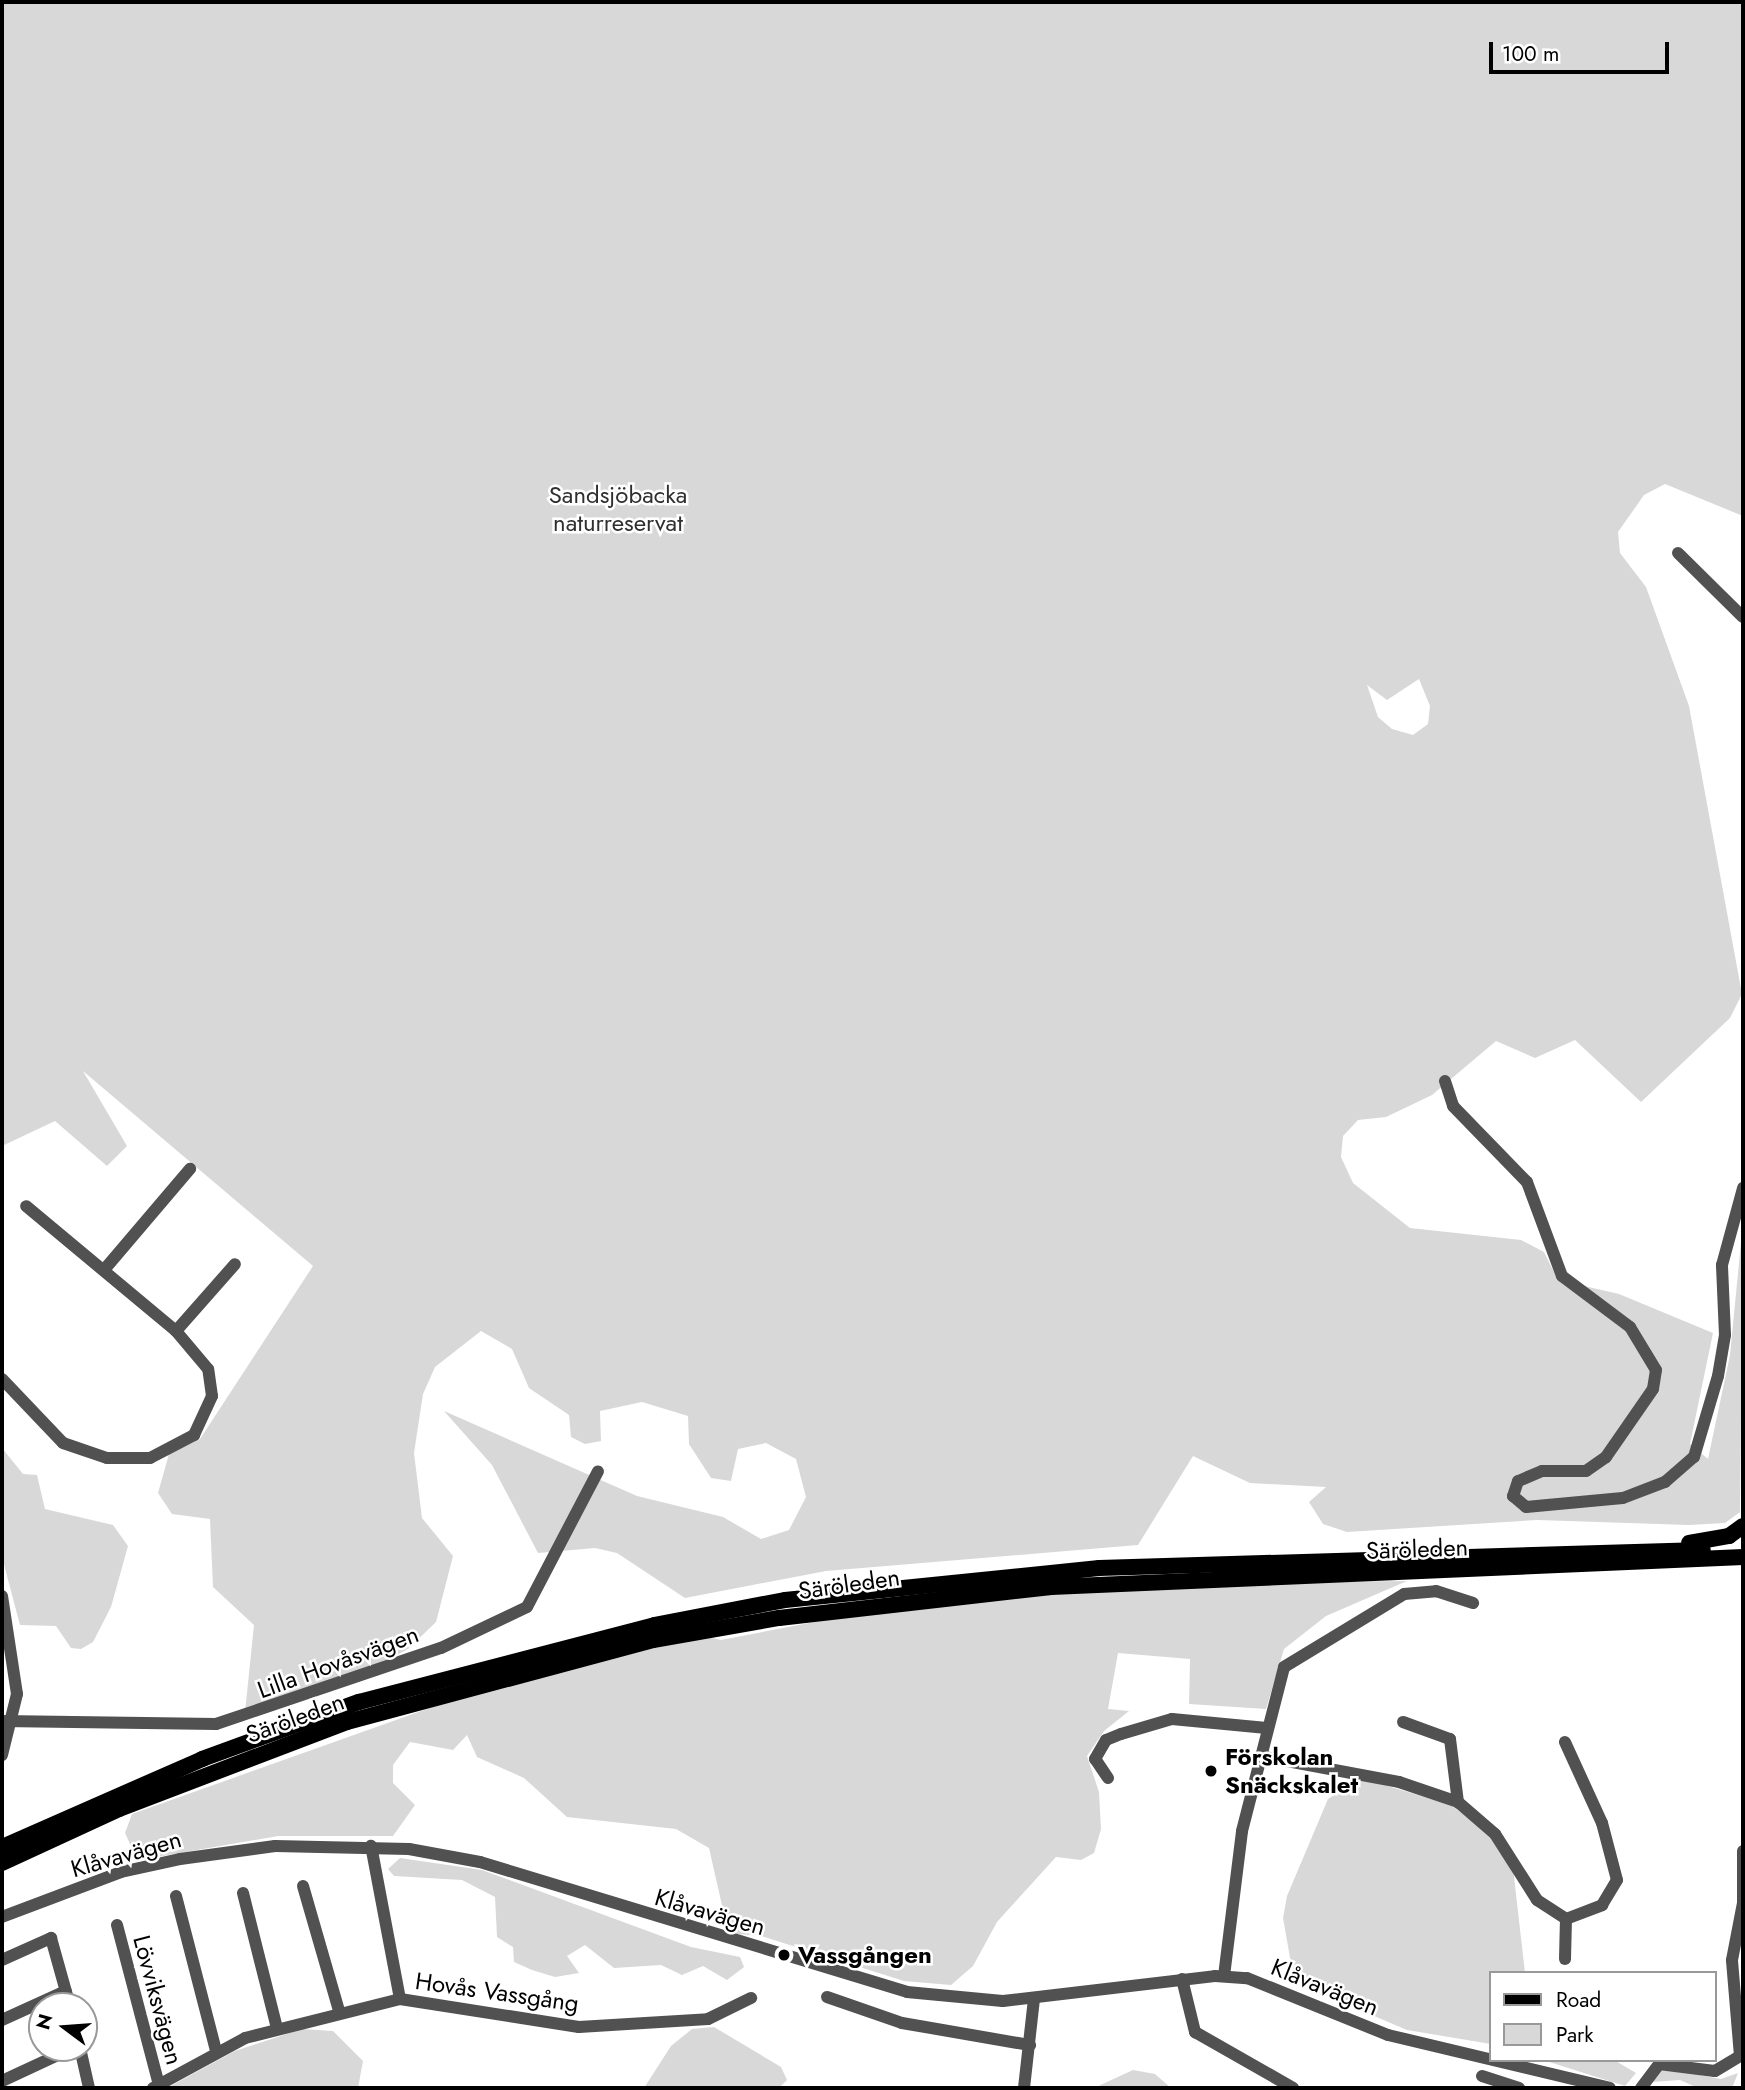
<!DOCTYPE html>
<html>
<head>
<meta charset="utf-8">
<style>
	body { margin:0 }
	#map { position:relative; width:1745px; height:2090px; overflow:hidden; background:#fff; font-family:Jost,sans-serif }
	div>[style] { position:absolute }
	.green>* { inset:0; background:#d8d8d8 }
	.minor>* { height:12px; margin:-6px; padding:0 6px; transform-origin:6px; border-radius:6px; background:#515151 }
	.major>* { height:16px; margin:-8px; padding:0 8px; transform-origin:8px; border-radius:8px; background:#000 }
	.dots>* { width:19px; height:19px; translate:-50% -50%; box-sizing:border-box; border:4px solid #fff; border-radius:50% }
	span { translate:-50% -50%; white-space:nowrap; text-align:center; line-height:1.15; -webkit-text-stroke:5px #fff; paint-order:stroke }
	.park-label { font-size:24px; color:#2f2f2f }
	.street-label { font-size:24px; color:#000 }
	.poi-label { font-size:24px; color:#000; font-weight:700 }
	.left { translate:0 -50%; text-align:left }
	.frame { position:absolute; inset:0; border:4px solid #000; pointer-events:none }
	.legend { position:absolute; left:1489px; top:1971px; width:228px; height:91px; box-sizing:border-box; background:#fff; border:2px solid #999; margin:0; padding:9px 12px; list-style:none; font-size:21px; color:#000 }
	.legend li { display:flex; align-items:center; gap:14px; height:35px }
	.legend b { width:35px; border:2px solid #999 }
	.north { position:absolute; left:28px; top:1992px; width:70px; height:70px; box-sizing:border-box; background:#fff; border:2px solid #999; border-radius:50%; rotate:286deg; font-size:19px; font-weight:700; line-height:28px; text-align:center; color:#000 }
	.north::after { content:''; display:block; margin:auto; width:24px; height:32px; background:#000; clip-path:polygon(50% 0,100% 100%,50% 72%,0 100%) }
	.scale { position:absolute; left:1489px; top:42px; width:180px; height:32px; box-sizing:border-box; border:4px solid #000; border-top:0; padding-left:9px; font-size:21px; line-height:24px; white-space:nowrap; color:#000; -webkit-text-stroke:5px #fff; paint-order:stroke }
</style>
</head>
<body>
<div id="map">
	<div class="green">
		<div style="clip-path:polygon(evenodd,2px 2px,1743px 2px,1743px 516px,1665px 484px,1644px 495px,1618px 532px,1620px 553px,1646px 587px,1689px 706px,1742px 994px,1730px 1018px,1641px 1102px,1575px 1040px,1535px 1058px,1496px 1041px,1432px 1095px,1386px 1117px,1358px 1120px,1343px 1136px,1341px 1157px,1353px 1183px,1410px 1228px,1521px 1240px,1544px 1252px,1558px 1280px,1619px 1294px,1713px 1333px,1690px 1444px,1708px 1459px,1730px 1355px,1743px 1222px,1740px 1512px,1725px 1523px,1689px 1525px,1537px 1520px,1347px 1532px,1323px 1524px,1309px 1502px,1326px 1487px,1250px 1483px,1193px 1456px,1138px 1545px,826px 1571px,685px 1598px,617px 1553px,595px 1548px,538px 1553px,492px 1465px,444px 1411px,637px 1496px,723px 1517px,761px 1539px,789px 1530px,806px 1497px,796px 1459px,766px 1443px,738px 1449px,731px 1481px,711px 1478px,689px 1444px,688px 1416px,642px 1402px,600px 1411px,601px 1441px,585px 1444px,571px 1437px,569px 1415px,529px 1388px,512px 1349px,481px 1331px,435px 1367px,423px 1394px,414px 1453px,422px 1518px,453px 1556px,436px 1622px,408px 1649px,375px 1666px,245px 1712px,254px 1625px,213px 1587px,210px 1519px,172px 1514px,158px 1493px,169px 1454px,200px 1439px,313px 1266px,83px 1071px,127px 1146px,107px 1166px,55px 1121px,2px 1146px,2px 2px,1419px 679px,1430px 706px,1428px 724px,1413px 735px,1392px 729px,1378px 717px,1367px 685px,1387px 700px,1419px 679px)"></div>
		<div style="clip-path:polygon(2px 1448px,23px 1474px,37px 1475px,45px 1509px,113px 1525px,128px 1546px,111px 1607px,93px 1642px,81px 1649px,71px 1648px,56px 1626px,20px 1625px,2px 1557px)"></div>
		<div style="clip-path:polygon(1407px 1581px,1326px 1616px,1284px 1649px,1266px 1709px,1189px 1704px,1190px 1659px,1118px 1653px,1108px 1709px,1129px 1711px,1104px 1731px,1087px 1756px,1099px 1792px,1101px 1829px,1094px 1853px,1081px 1860px,1056px 1857px,997px 1922px,973px 1966px,951px 1985px,904px 1981px,761px 1936px,737px 1934px,726px 1923px,709px 1848px,676px 1829px,567px 1817px,524px 1778px,477px 1757px,467px 1735px,453px 1750px,410px 1742px,393px 1765px,393px 1783px,415px 1805px,393px 1836px,278px 1836px,151px 1858px,135px 1855px,125px 1833px,132px 1814px,486px 1688px,703px 1636px,721px 1640px,898px 1606px,1171px 1583px)"></div>
		<div style="clip-path:polygon(1361px 1778px,1451px 1805px,1489px 1834px,1513px 1868px,1525px 1973px,1491px 1973px,1491px 2044px,1407px 2030px,1306px 1987px,1292px 1969px,1283px 1918px,1287px 1896px,1328px 1799px)"></div>
		<div style="clip-path:polygon(400px 1858px,482px 1870px,691px 1947px,740px 1957px,744px 1967px,727px 1980px,703px 1966px,682px 1975px,661px 1965px,614px 1968px,585px 1945px,567px 1956px,579px 1973px,555px 1977px,532px 1970px,514px 1962px,513px 1947px,497px 1937px,495px 1897px,462px 1880px,394px 1876px,388px 1869px)"></div>
		<div style="clip-path:polygon(714px 2027px,781px 2067px,787px 2080px,779px 2088px,644px 2088px,671px 2046px,692px 2029px)"></div>
		<div style="clip-path:polygon(302px 2029px,333px 2031px,363px 2061px,358px 2088px,167px 2088px,235px 2051px)"></div>
		<div style="clip-path:polygon(1543px 2060px,1614px 2060px,1636px 2073px,1625px 2086px)"></div>
		<div style="clip-path:polygon(1662px 2068px,1721px 2079px,1738px 2073px,1732px 2088px,1698px 2088px,1680px 2080px,1652px 2082px)"></div>
		<div style="clip-path:polygon(1133px 2070px,1155px 2074px,1171px 2088px,1094px 2088px)"></div>
	</div>
	<div class="minor">
		<div style="left:1678px;top:553px;width:91px;rotate:44.6deg"></div>
		<div style="left:1445px;top:1081px;width:26px;rotate:72deg"></div>
		<div style="left:1453px;top:1106px;width:106px;rotate:45.8deg"></div>
		<div style="left:1527px;top:1182px;width:100px;rotate:69.6deg"></div>
		<div style="left:1562px;top:1276px;width:85px;rotate:36.9deg"></div>
		<div style="left:1630px;top:1327px;width:50px;rotate:58.8deg"></div>
		<div style="left:1656px;top:1370px;width:19px;rotate:99deg"></div>
		<div style="left:1653px;top:1389px;width:83px;rotate:124.7deg"></div>
		<div style="left:1606px;top:1457px;width:24px;rotate:145deg"></div>
		<div style="left:1586px;top:1471px;width:44px;rotate:180deg"></div>
		<div style="left:1542px;top:1471px;width:26px;rotate:157deg"></div>
		<div style="left:1518px;top:1481px;width:16px;rotate:108deg"></div>
		<div style="left:1513px;top:1496px;width:17px;rotate:40deg"></div>
		<div style="left:1526px;top:1507px;width:97px;rotate:-5.3deg"></div>
		<div style="left:1623px;top:1498px;width:45px;rotate:-20.9deg"></div>
		<div style="left:1665px;top:1482px;width:38px;rotate:-41deg"></div>
		<div style="left:1694px;top:1457px;width:84px;rotate:-73.5deg"></div>
		<div style="left:1718px;top:1376px;width:42px;rotate:-80.3deg"></div>
		<div style="left:1725px;top:1335px;width:70px;rotate:-92.5deg"></div>
		<div style="left:1722px;top:1265px;width:80px;rotate:-74.7deg"></div>
		<div style="left:104px;top:1270px;width:133px;rotate:-49.6deg"></div>
		<div style="left:176px;top:1331px;width:89px;rotate:-48.6deg"></div>
		<div style="left:2px;top:1379px;width:88px;rotate:46.4deg"></div>
		<div style="left:63px;top:1443px;width:46px;rotate:18.8deg"></div>
		<div style="left:107px;top:1458px;width:43px"></div>
		<div style="left:150px;top:1458px;width:50px;rotate:-27.6deg"></div>
		<div style="left:194px;top:1435px;width:43px;rotate:-65.2deg"></div>
		<div style="left:212px;top:1396px;width:27px;rotate:-98deg"></div>
		<div style="left:208px;top:1369px;width:50px;rotate:-130.1deg"></div>
		<div style="left:176px;top:1331px;width:195px;rotate:-140.2deg"></div>
		<div style="left:2px;top:1596px;width:99px;rotate:81.3deg"></div>
		<div style="left:17px;top:1694px;width:63px;rotate:103.8deg"></div>
		<div style="left:2px;top:1721px;width:214px;rotate:0.8deg"></div>
		<div style="left:216px;top:1724px;width:237px;rotate:-18.7deg"></div>
		<div style="left:441px;top:1648px;width:95px;rotate:-25.5deg"></div>
		<div style="left:527px;top:1607px;width:153px;rotate:-62.4deg"></div>
		<div style="left:1403px;top:1722px;width:50px;rotate:19.9deg"></div>
		<div style="left:1450px;top:1739px;width:64px;rotate:82.8deg"></div>
		<div style="left:1260px;top:1756px;width:141px;rotate:10.6deg"></div>
		<div style="left:1399px;top:1782px;width:62px;rotate:18.7deg"></div>
		<div style="left:1458px;top:1802px;width:49px;rotate:40.9deg"></div>
		<div style="left:1495px;top:1834px;width:78px;rotate:57.5deg"></div>
		<div style="left:1537px;top:1900px;width:35px;rotate:33deg"></div>
		<div style="left:1566px;top:1919px;width:39px;rotate:-21deg"></div>
		<div style="left:1602px;top:1905px;width:29px;rotate:-59deg"></div>
		<div style="left:1617px;top:1880px;width:59px;rotate:-104.7deg"></div>
		<div style="left:1602px;top:1823px;width:89px;rotate:-114.6deg"></div>
		<div style="left:1108px;top:1778px;width:23px;rotate:-124deg"></div>
		<div style="left:1095px;top:1759px;width:22px;rotate:-60deg"></div>
		<div style="left:1106px;top:1740px;width:16px;rotate:-22deg"></div>
		<div style="left:1121px;top:1734px;width:53px;rotate:-16.4deg"></div>
		<div style="left:1172px;top:1719px;width:95px;rotate:5.4deg"></div>
		<div style="left:303px;top:1886px;width:130px;rotate:73.9deg"></div>
		<div style="left:243px;top:1893px;width:139px;rotate:75.9deg"></div>
		<div style="left:176px;top:1896px;width:160px;rotate:75.5deg"></div>
		<div style="left:2px;top:1917px;width:127px;rotate:-20.7deg"></div>
		<div style="left:121px;top:1872px;width:60px;rotate:-12.4deg"></div>
		<div style="left:180px;top:1859px;width:96px;rotate:-7.8deg"></div>
		<div style="left:275px;top:1846px;width:134px;rotate:1.3deg"></div>
		<div style="left:409px;top:1849px;width:72px;rotate:10.4deg"></div>
		<div style="left:480px;top:1862px;width:446px;rotate:16.9deg"></div>
		<div style="left:907px;top:1992px;width:96px;rotate:5.4deg"></div>
		<div style="left:1003px;top:2001px;width:213px;rotate:-6.7deg"></div>
		<div style="left:1215px;top:1976px;width:32px;rotate:4deg"></div>
		<div style="left:1247px;top:1978px;width:152px;rotate:22deg"></div>
		<div style="left:1388px;top:2035px;width:228px;rotate:13.4deg"></div>
		<div style="left:117px;top:1925px;width:165px;rotate:75.3deg"></div>
		<div style="left:1565px;top:1959px;width:40px;rotate:-88.6deg"></div>
		<div style="left:2px;top:1960px;width:54px;rotate:-24.2deg"></div>
		<div style="left:51px;top:1938px;width:71px;rotate:74.4deg"></div>
		<div style="left:1224px;top:1976px;width:146px;rotate:-82.9deg"></div>
		<div style="left:1242px;top:1831px;width:169px;rotate:-75.6deg"></div>
		<div style="left:1284px;top:1667px;width:140px;rotate:-31.3deg"></div>
		<div style="left:1404px;top:1594px;width:32px;rotate:-5deg"></div>
		<div style="left:1436px;top:1591px;width:39px;rotate:18deg"></div>
		<div style="left:1182px;top:1979px;width:55px;rotate:76.2deg"></div>
		<div style="left:1195px;top:2032px;width:113px;rotate:29.7deg"></div>
		<div style="left:827px;top:1997px;width:79px;rotate:19.1deg"></div>
		<div style="left:902px;top:2023px;width:130px;rotate:9.8deg"></div>
		<div style="left:400px;top:1999px;width:181px;rotate:8.9deg"></div>
		<div style="left:579px;top:2027px;width:129px;rotate:-3.5deg"></div>
		<div style="left:708px;top:2019px;width:48px;rotate:-26deg"></div>
		<div style="left:2px;top:2020px;width:70px;rotate:-24.4deg"></div>
		<div style="left:80px;top:2048px;width:41px;rotate:77.3deg"></div>
		<div style="left:1482px;top:2076px;width:39px;rotate:18deg"></div>
		<div style="left:2px;top:2081px;width:78px;rotate:-24.9deg"></div>
		<div style="left:153px;top:2088px;width:105px;rotate:-28.5deg"></div>
		<div style="left:245px;top:2038px;width:160px;rotate:-14.1deg"></div>
		<div style="left:400px;top:1999px;width:156px;rotate:-100.7deg"></div>
		<div style="left:1024px;top:2088px;width:90px;rotate:-83.6deg"></div>
		<div style="left:1641px;top:2088px;width:30px;rotate:-53deg"></div>
		<div style="left:1659px;top:2064px;width:56px;rotate:7.1deg"></div>
		<div style="left:1715px;top:2071px;width:29px;rotate:-31deg"></div>
		<div style="left:1740px;top:2056px;width:96px;rotate:-94.8deg"></div>
		<div style="left:1732px;top:1960px;width:58px;rotate:-79.1deg"></div>
		<div style="left:1743px;top:1903px;width:52px;rotate:-90deg"></div>
	</div>
	<div class="major">
		<div style="left:1689px;top:1543px;width:41px;rotate:-9.9deg"></div>
		<div style="left:1729px;top:1536px;width:17px;rotate:-36deg"></div>
		<div style="left:2px;top:1847px;width:219px;rotate:-23.7deg"></div>
		<div style="left:202px;top:1759px;width:167px;rotate:-20deg"></div>
		<div style="left:359px;top:1702px;width:305px;rotate:-14.6deg"></div>
		<div style="left:654px;top:1625px;width:133px;rotate:-10.8deg"></div>
		<div style="left:785px;top:1600px;width:316px;rotate:-5.8deg"></div>
		<div style="left:1099px;top:1568px;width:604px;rotate:-1.71deg"></div>
		<div style="left:2px;top:1863px;width:129px;rotate:-24.8deg"></div>
		<div style="left:119px;top:1809px;width:244px;rotate:-20.9deg"></div>
		<div style="left:347px;top:1722px;width:317px;rotate:-15deg"></div>
		<div style="left:653px;top:1640px;width:128px;rotate:-9.9deg"></div>
		<div style="left:779px;top:1618px;width:274px;rotate:-6.5deg"></div>
		<div style="left:1051px;top:1587px;width:693px;rotate:-2.48deg"></div>
	</div>
	<div class="dots">
		<div style="left:1211px;top:1771px;background:#000"></div>
		<div style="left:784px;top:1955px;background:#000"></div>
	</div>
	<div class="park-label">
		<span style="left:618px;top:509px">Sandsjöbacka<br>naturreservat</span>
	</div>
	<div class="street-label">
		<span style="left:1417px;top:1549px;rotate:-2deg">Säröleden</span>
		<span style="left:849px;top:1584px;rotate:-8deg">Säröleden</span>
		<span style="left:338px;top:1662px;rotate:-20deg">Lilla Hovåsvägen</span>
		<span style="left:295px;top:1718px;rotate:-20deg">Säröleden</span>
		<span style="left:126px;top:1854px;rotate:-16deg">Klåvavägen</span>
		<span style="left:710px;top:1912px;rotate:16deg">Klåvavägen</span>
		<span style="left:1325px;top:1987px;rotate:22deg">Klåvavägen</span>
		<span style="left:497px;top:1992px;rotate:8deg">Hovås Vassgång</span>
		<span style="left:158px;top:2000px;rotate:75deg">Lövviksvägen</span>
	</div>
	<div class="poi-label">
		<span class="left" style="left:1225px;top:1771px">Förskolan<br>Snäckskalet</span>
		<span class="left" style="left:798px;top:1955px">Vassgången</span>
	</div>
	<div class="frame"></div>
	<ul class="legend">
	<li><b style="height:9px;background:#000"></b>Road</li>
	<li><b style="height:19px;background:#d8d8d8"></b>Park</li>
	</ul>
	<div class="north">N</div>
	<div class="scale">100 m</div>
</div>
</body>
</html>
